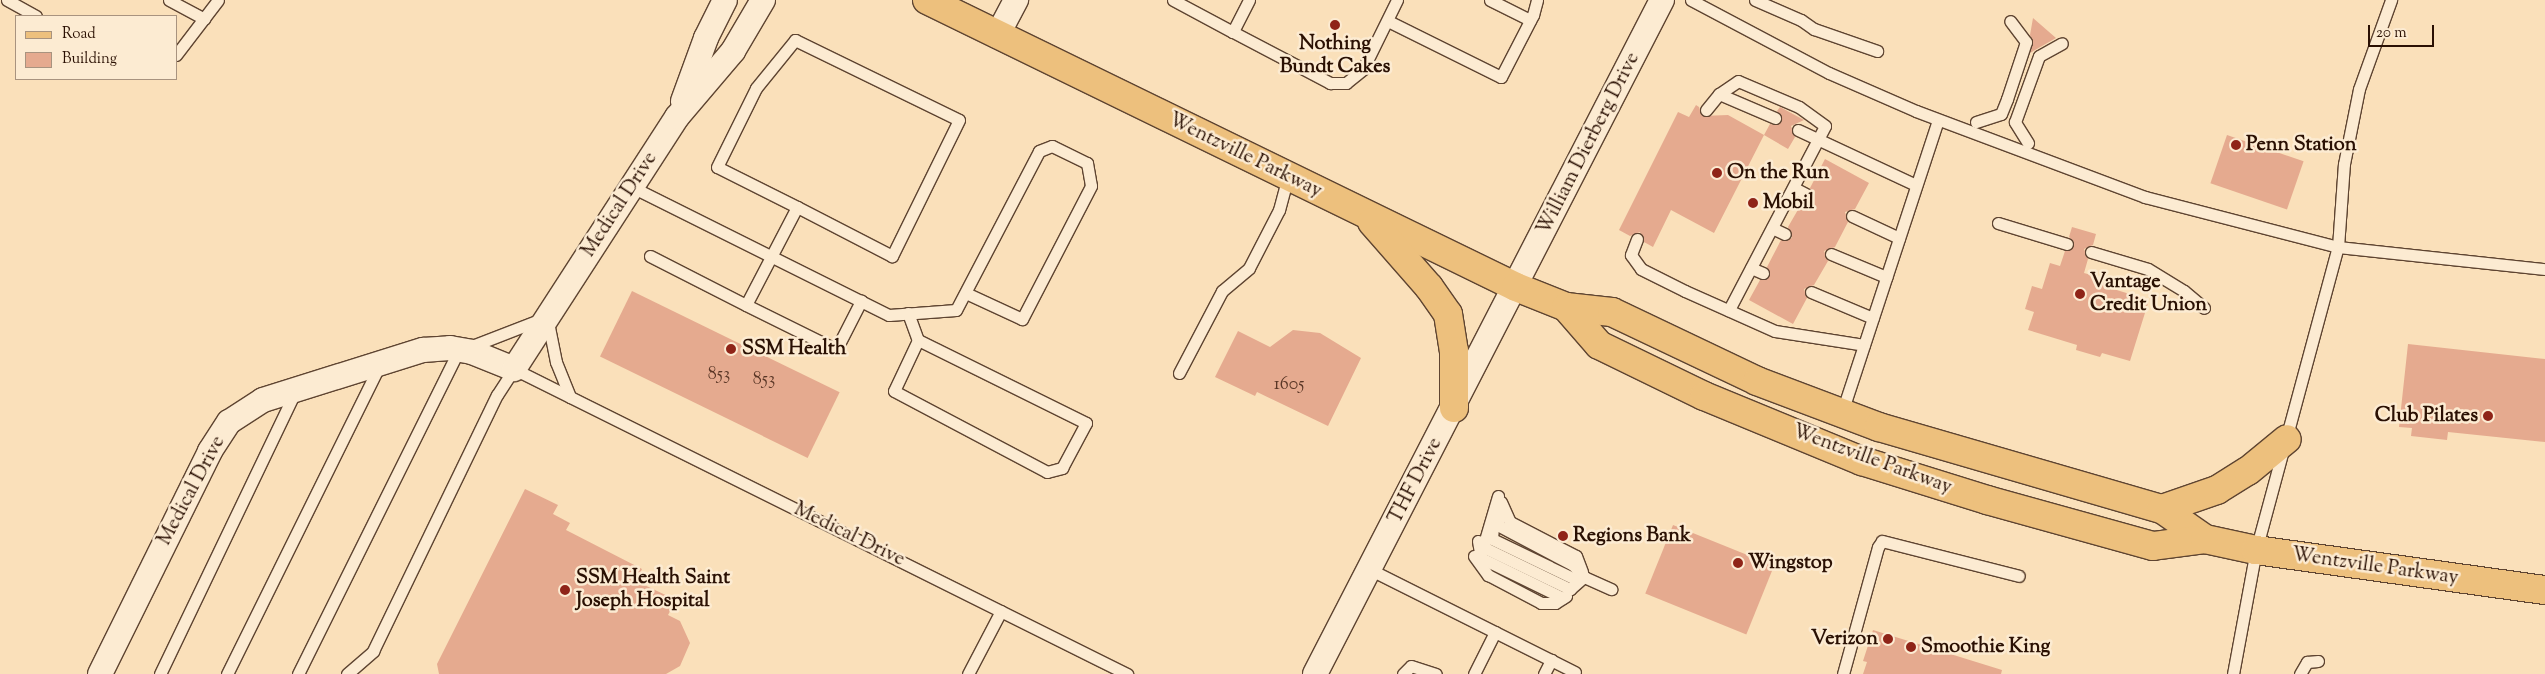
<!DOCTYPE html>
<html>
<head>
<meta charset="utf-8">
<style>
	body { margin:0 }
	#map { position:relative; width:2545px; height:674px; overflow:hidden; background:#fae0ba; font-family:"Sorts Mill Goudy",serif }
	div>[style] { position:absolute }
	.building>* { inset:0; background:#e5aa8f; transform-origin:0 0 }
	.roads { filter:drop-shadow(1px 0 #5e4431) drop-shadow(-1px 0 #5e4431) drop-shadow(0 1px #5e4431) drop-shadow(0 -1px #5e4431) }
	.lane>* { height:11px; margin:-5.5px; padding:0 5.5px; transform-origin:5.5px; border-radius:5.5px; background:#fcebd2 }
	.street>* { height:24px; margin:-12px; padding:0 12px; transform-origin:12px; border-radius:12px; background:#fcebd2 }
	.primary>* { height:28px; margin:-14px; padding:0 14px; transform-origin:14px; border-radius:14px; background:#edc07d }
	.dots>* { width:14px; height:14px; translate:-50% -50%; box-sizing:border-box; border:2px solid #fcebd2; border-radius:50% }
	span { translate:-50% -50%; white-space:nowrap; text-align:center; line-height:1.15; -webkit-text-stroke:5px #fcebd2; paint-order:stroke }
	.number-label { font-size:18px; color:#593626 }
	.number-label span { -webkit-text-stroke-width:0 }
	.poi-label { font-size:20px; color:#2a1003; font-weight:700 }
	.left { translate:0 -50%; text-align:left }
	.right { translate:-100% -50%; text-align:right }
	.street-label { font-size:20px; color:#2a1003 }
	.legend { position:absolute; left:15px; top:15px; width:162px; height:65px; box-sizing:border-box; background:#fcebd2; border:1px solid #a8937f; margin:0; padding:6px 9px; list-style:none; font-size:15px; color:#2a1003 }
	.legend li { display:flex; align-items:center; gap:10px; height:25px }
	.legend b { width:25px; border:1px solid #a8937f }
	.scale { position:absolute; left:2368px; top:25px; width:66px; height:22px; box-sizing:border-box; border:2px solid #2a1003; border-top:0; padding-left:6px; font-size:15px; line-height:18px; white-space:nowrap; color:#2a1003; -webkit-text-stroke:4px #fcebd2; paint-order:stroke }
</style>
</head>
<body>
<div id="map">
	<div class="building">
		<div style="clip-path:polygon(2033px 18px,2056px 38px,2030px 53px,2033px 44px,2030px 35px)"></div>
		<div style="clip-path:polygon(1696px 105px,1699px 107px,1702px 116px,1728px 115px,1764px 135px,1714px 233px,1671px 210px,1653px 247px,1644px 242px,1640px 232px,1630px 236px,1619px 230px,1678px 112px,1689px 117px)"></div>
		<div style="clip-path:polygon(1780px 107px,1804px 120px,1791px 126px,1795px 137px,1788px 149px,1764px 135px,1770px 124px,1776px 125px,1782px 121px,1777px 111px)"></div>
		<div style="left:2227px;top:135px;width:81px;height:51px;rotate:19deg"></div>
		<div style="clip-path:polygon(1825px 159px,1869px 183px,1855px 209px,1845px 212px,1848px 222px,1835px 247px,1824px 251px,1828px 261px,1814px 285px,1804px 289px,1807px 298px,1793px 324px,1749px 300px,1760px 280px,1770px 276px,1767px 267px,1781px 240px,1792px 238px,1788px 227px,1803px 201px,1812px 198px,1810px 188px)"></div>
		<div style="clip-path:polygon(2072px 227px,2096px 234px,2093px 245px,2084px 249px,2088px 259px,2084px 273px,2109px 280px,2107px 287px,2149px 300px,2130px 361px,2102px 353px,2100px 357px,2076px 350px,2077px 345px,2028px 330px,2034px 312px,2025px 309px,2032px 286px,2042px 289px,2050px 263px,2060px 266px,2065px 251px,2072px 249px,2074px 242px,2069px 237px)"></div>
		<div style="left:632px;top:291px;width:231px;height:73px;rotate:26deg"></div>
		<div style="clip-path:polygon(1293px 330px,1320px 333px,1361px 358px,1328px 426px,1257px 392px,1255px 396px,1215px 377px,1238px 331px,1270px 347px)"></div>
		<div style="clip-path:polygon(2408px 344px,2545px 359px,2545px 442px,2448px 432px,2447px 440px,2411px 436px,2412px 428px,2399px 427px)"></div>
		<div style="clip-path:polygon(525px 489px,558px 505px,553px 514px,570px 523px,566px 530px,642px 569px,636px 581px,676px 600px,668px 615px,680px 621px,690px 643px,680px 666px,666px 674px,439px 674px,437px 664px)"></div>
		<div style="left:1673px;top:525px;width:109px;height:74px;rotate:22deg"></div>
		<div style="clip-path:polygon(1873px 630px,2002px 670px,2001px 674px,1863px 674px,1867px 662px,1863px 661px)"></div>
	</div>
	<div class="roads">
		<div class="lane">
			<div style="left:7px;top:0;width:33px;rotate:29deg"></div>
			<div style="left:169px;top:0;width:40px;rotate:28deg"></div>
			<div style="left:1173px;top:0;width:68px;rotate:28.1deg"></div>
			<div style="left:1249px;top:0;width:36px;rotate:117deg"></div>
			<div style="left:1233px;top:32px;width:110px;rotate:27.7deg"></div>
			<div style="left:1330px;top:83px;width:16px"></div>
			<div style="left:1346px;top:83px;width:22px;rotate:-39deg"></div>
			<div style="left:1363px;top:69px;width:77px;rotate:-63.8deg"></div>
			<div style="left:1490px;top:0;width:45px;rotate:26.6deg"></div>
			<div style="left:1691px;top:0;width:156px;rotate:27.9deg"></div>
			<div style="left:1829px;top:73px;width:95px;rotate:23.6deg"></div>
			<div style="left:1916px;top:111px;width:245px;rotate:20.6deg"></div>
			<div style="left:2145px;top:197px;width:199px;rotate:14.5deg"></div>
			<div style="left:2338px;top:247px;width:208px;rotate:6.1deg"></div>
			<div style="left:1755px;top:0;width:50px;rotate:23.5deg"></div>
			<div style="left:1801px;top:20px;width:16px;rotate:35deg"></div>
			<div style="left:1814px;top:29px;width:67px;rotate:19.2deg"></div>
			<div style="left:1388px;top:21px;width:126px;rotate:26.4deg"></div>
			<div style="left:1501px;top:77px;width:70px;rotate:-62.7deg"></div>
			<div style="left:1533px;top:15px;width:16px;rotate:-75deg"></div>
			<div style="left:176px;top:55px;width:69px;rotate:-52.6deg"></div>
			<div style="left:1719px;top:94px;width:61px;rotate:23.2deg"></div>
			<div style="left:1706px;top:110px;width:21px;rotate:-51deg"></div>
			<div style="left:1719px;top:94px;width:23px;rotate:-34deg"></div>
			<div style="left:1738px;top:81px;width:66px;rotate:23.1deg"></div>
			<div style="left:1799px;top:107px;width:32px;rotate:36deg"></div>
			<div style="left:1825px;top:126px;width:208px;rotate:117.6deg"></div>
			<div style="left:1976px;top:122px;width:26px;rotate:-18deg"></div>
			<div style="left:2001px;top:114px;width:16px;rotate:-68deg"></div>
			<div style="left:2007px;top:99px;width:60px;rotate:-71.6deg"></div>
			<div style="left:2026px;top:42px;width:26px;rotate:-127deg"></div>
			<div style="left:1798px;top:130px;width:130px;rotate:25deg"></div>
			<div style="left:2028px;top:143px;width:25px;rotate:-122deg"></div>
			<div style="left:2015px;top:122px;width:70px;rotate:-70deg"></div>
			<div style="left:2039px;top:56px;width:26px;rotate:-29deg"></div>
			<div style="left:632px;top:187px;width:287px;rotate:26.5deg"></div>
			<div style="left:889px;top:315px;width:67px;rotate:-4.3deg"></div>
			<div style="left:956px;top:310px;width:179px;rotate:-62.4deg"></div>
			<div style="left:1039px;top:151px;width:14px;rotate:-21deg"></div>
			<div style="left:1052px;top:146px;width:39px;rotate:26deg"></div>
			<div style="left:1087px;top:163px;width:23px;rotate:80deg"></div>
			<div style="left:1091px;top:186px;width:150px;rotate:117.4deg"></div>
			<div style="left:1022px;top:319px;width:62px;rotate:-155.1deg"></div>
			<div style="left:1794px;top:188px;width:13px;rotate:27deg"></div>
			<div style="left:797px;top:207px;width:89px;rotate:-153.4deg"></div>
			<div style="left:717px;top:167px;width:88px;rotate:-63.7deg"></div>
			<div style="left:756px;top:88px;width:62px;rotate:-50.9deg"></div>
			<div style="left:795px;top:40px;width:182px;rotate:26deg"></div>
			<div style="left:959px;top:120px;width:152px;rotate:116.2deg"></div>
			<div style="left:892px;top:256px;width:107px;rotate:-152.7deg"></div>
			<div style="left:797px;top:207px;width:110px;rotate:117.5deg"></div>
			<div style="left:746px;top:305px;width:97px;rotate:26.3deg"></div>
			<div style="left:833px;top:348px;width:5px;rotate:-22deg"></div>
			<div style="left:838px;top:346px;width:51px;rotate:-62.9deg"></div>
			<div style="left:1852px;top:216px;width:52px;rotate:25.1deg"></div>
			<div style="left:1998px;top:223px;width:72px;rotate:16.9deg"></div>
			<div style="left:1772px;top:228px;width:14px;rotate:25deg"></div>
			<div style="left:1637px;top:239px;width:17px;rotate:111deg"></div>
			<div style="left:1631px;top:255px;width:17px;rotate:54deg"></div>
			<div style="left:1641px;top:269px;width:49px;rotate:26.6deg"></div>
			<div style="left:1685px;top:291px;width:98px;rotate:24deg"></div>
			<div style="left:1775px;top:331px;width:90px;rotate:8.9deg"></div>
			<div style="left:2091px;top:252px;width:59px;rotate:16.6deg"></div>
			<div style="left:2148px;top:269px;width:42px;rotate:31.4deg"></div>
			<div style="left:2184px;top:291px;width:26px;rotate:40deg"></div>
			<div style="left:1831px;top:254px;width:60px;rotate:22.7deg"></div>
			<div style="left:650px;top:256px;width:108px;rotate:27deg"></div>
			<div style="left:1751px;top:268px;width:13px;rotate:23deg"></div>
			<div style="left:1811px;top:292px;width:67px;rotate:22.8deg"></div>
			<div style="left:908px;top:313px;width:29px;rotate:70deg"></div>
			<div style="left:918px;top:340px;width:56px;rotate:115.2deg"></div>
			<div style="left:894px;top:391px;width:173px;rotate:27.9deg"></div>
			<div style="left:1047px;top:472px;width:16px;rotate:-15deg"></div>
			<div style="left:1062px;top:468px;width:51px;rotate:-61.9deg"></div>
			<div style="left:1086px;top:423px;width:187px;rotate:-153.7deg"></div>
			<div style="left:467px;top:348px;width:86px;rotate:-21.2deg"></div>
			<div style="left:547px;top:317px;width:46px;rotate:78.7deg"></div>
			<div style="left:556px;top:362px;width:38px;rotate:68deg"></div>
			<div style="left:1179px;top:373px;width:93px;rotate:-62.3deg"></div>
			<div style="left:1222px;top:291px;width:35px;rotate:-40deg"></div>
			<div style="left:1249px;top:268px;width:65px;rotate:-62.7deg"></div>
			<div style="left:1279px;top:210px;width:34px;rotate:-75deg"></div>
			<div style="left:1842px;top:412px;width:307px;rotate:-71.8deg"></div>
			<div style="left:1498px;top:496px;width:53px;rotate:106.4deg"></div>
			<div style="left:1483px;top:547px;width:97px;rotate:25.8deg"></div>
			<div style="left:1570px;top:589px;width:18px;rotate:-41deg"></div>
			<div style="left:1501px;top:502px;width:22px;rotate:66deg"></div>
			<div style="left:1510px;top:522px;width:74px;rotate:27.3deg"></div>
			<div style="left:1576px;top:556px;width:17px;rotate:69deg"></div>
			<div style="left:1498px;top:507px;width:19px;rotate:87deg"></div>
			<div style="left:1499px;top:526px;width:84px;rotate:27.8deg"></div>
			<div style="left:1573px;top:565px;width:16px;rotate:47deg"></div>
			<div style="left:1584px;top:577px;width:30px;rotate:24deg"></div>
			<div style="left:1493px;top:527px;width:12px;rotate:95deg"></div>
			<div style="left:1492px;top:539px;width:94px;rotate:25.8deg"></div>
			<div style="left:1577px;top:580px;width:8px;rotate:-23deg"></div>
			<div style="left:1478px;top:541px;width:17px;rotate:80deg"></div>
			<div style="left:1481px;top:558px;width:91px;rotate:26deg"></div>
			<div style="left:1474px;top:556px;width:24px;rotate:54deg"></div>
			<div style="left:1488px;top:575px;width:60px;rotate:27.8deg"></div>
			<div style="left:1541px;top:603px;width:14px"></div>
			<div style="left:1555px;top:603px;width:13px;rotate:-32deg"></div>
			<div style="left:1371px;top:570px;width:228px;rotate:26.6deg"></div>
			<div style="left:160px;top:674px;width:313px;rotate:-64.4deg"></div>
			<div style="left:227px;top:674px;width:346px;rotate:-63.7deg"></div>
			<div style="left:298px;top:674px;width:362px;rotate:-63.6deg"></div>
			<div style="left:347px;top:674px;width:35px;rotate:-41deg"></div>
			<div style="left:373px;top:651px;width:284px;rotate:-64.2deg"></div>
			<div style="left:497px;top:395px;width:31px;rotate:-57deg"></div>
			<div style="left:514px;top:369px;width:685px;rotate:26.45deg"></div>
			<div style="left:968px;top:674px;width:71px;rotate:-62.4deg"></div>
			<div style="left:1403px;top:674px;width:11px;rotate:-45deg"></div>
			<div style="left:1411px;top:666px;width:26px;rotate:18deg"></div>
			<div style="left:1474px;top:674px;width:47px;rotate:-63.4deg"></div>
			<div style="left:1544px;top:674px;width:16px;rotate:-63deg"></div>
			<div style="left:1843px;top:674px;width:132px;rotate:-74.6deg"></div>
			<div style="left:1878px;top:547px;width:7px;rotate:-56deg"></div>
			<div style="left:1882px;top:541px;width:141px;rotate:14.3deg"></div>
			<div style="left:2233px;top:674px;width:126px;rotate:-79.5deg"></div>
			<div style="left:2256px;top:550px;width:314px;rotate:-74.9deg"></div>
			<div style="left:2338px;top:247px;width:83px;rotate:-85.9deg"></div>
			<div style="left:2344px;top:164px;width:76px;rotate:-78.7deg"></div>
			<div style="left:2359px;top:89px;width:95px;rotate:-70.2deg"></div>
			<div style="left:2300px;top:674px;width:14px;rotate:-60deg"></div>
			<div style="left:2307px;top:662px;width:11px;rotate:-5deg"></div>
		</div>
		<div class="street">
			<div style="left:997px;top:36px;width:41px;rotate:-62.2deg"></div>
			<div style="left:683px;top:101px;width:67px;rotate:-69.9deg"></div>
			<div style="left:706px;top:38px;width:42px;rotate:-63.4deg"></div>
			<div style="left:100px;top:674px;width:249px;rotate:-63.7deg"></div>
			<div style="left:210px;top:451px;width:35px;rotate:-57deg"></div>
			<div style="left:229px;top:422px;width:40px;rotate:-32.9deg"></div>
			<div style="left:263px;top:400px;width:168px;rotate:-17.4deg"></div>
			<div style="left:423px;top:350px;width:27px;rotate:-4deg"></div>
			<div style="left:450px;top:348px;width:22px;rotate:10deg"></div>
			<div style="left:472px;top:352px;width:45px;rotate:22deg"></div>
			<div style="left:514px;top:369px;width:300px;rotate:-57.1deg"></div>
			<div style="left:677px;top:117px;width:87px;rotate:-49.7deg"></div>
			<div style="left:733px;top:51px;width:59px;rotate:-59.5deg"></div>
			<div style="left:1315px;top:674px;width:758px;rotate:-62.76deg"></div>
		</div>
		<div class="primary">
			<div style="left:927px;top:0;width:655px;rotate:25.98deg"></div>
			<div style="left:1516px;top:287px;width:54px;rotate:21.8deg"></div>
			<div style="left:1566px;top:307px;width:46px;rotate:6.2deg"></div>
			<div style="left:1612px;top:312px;width:161px;rotate:25.4deg"></div>
			<div style="left:1757px;top:381px;width:130px;rotate:20.7deg"></div>
			<div style="left:1879px;top:427px;width:295px;rotate:16.2deg"></div>
			<div style="left:2162px;top:509px;width:52px;rotate:34.9deg"></div>
			<div style="left:1372px;top:222px;width:86px;rotate:48.8deg"></div>
			<div style="left:1429px;top:287px;width:33px;rotate:55deg"></div>
			<div style="left:1448px;top:314px;width:37px;rotate:81deg"></div>
			<div style="left:1454px;top:351px;width:57px;rotate:90deg"></div>
			<div style="left:1566px;top:307px;width:50px;rotate:49deg"></div>
			<div style="left:1599px;top:345px;width:117px;rotate:25.9deg"></div>
			<div style="left:1704px;top:396px;width:171px;rotate:22.4deg"></div>
			<div style="left:1862px;top:461px;width:131px;rotate:17.3deg"></div>
			<div style="left:1987px;top:500px;width:172px;rotate:15.5deg"></div>
			<div style="left:2153px;top:546px;width:52px;rotate:-7.7deg"></div>
			<div style="left:2205px;top:539px;width:52px;rotate:12.2deg"></div>
			<div style="left:2256px;top:550px;width:292px;rotate:7.9deg"></div>
			<div style="left:2162px;top:509px;width:58px;rotate:-19.1deg"></div>
			<div style="left:2217px;top:490px;width:36px;rotate:-32deg"></div>
			<div style="left:2248px;top:471px;width:50px;rotate:-39.4deg"></div>
		</div>
	</div>
	<div class="dots">
		<div style="left:1335px;top:25px;background:#8f2418"></div>
		<div style="left:2236px;top:145px;background:#8f2418"></div>
		<div style="left:1717px;top:173px;background:#8f2418"></div>
		<div style="left:1753px;top:203px;background:#8f2418"></div>
		<div style="left:2080px;top:294px;background:#8f2418"></div>
		<div style="left:731px;top:349px;background:#8f2418"></div>
		<div style="left:2488px;top:416px;background:#8f2418"></div>
		<div style="left:1563px;top:536px;background:#8f2418"></div>
		<div style="left:1738px;top:563px;background:#8f2418"></div>
		<div style="left:565px;top:590px;background:#8f2418"></div>
		<div style="left:1888px;top:639px;background:#8f2418"></div>
		<div style="left:1911px;top:647px;background:#8f2418"></div>
	</div>
	<div class="number-label">
		<span style="left:719px;top:375px">853</span>
		<span style="left:764px;top:380px">853</span>
		<span style="left:1289px;top:385px">1605</span>
	</div>
	<div class="poi-label">
		<span style="left:1335px;top:56px">Nothing<br>Bundt Cakes</span>
		<span class="left" style="left:2246px;top:145px">Penn Station</span>
		<span class="left" style="left:1727px;top:173px">On the Run</span>
		<span class="left" style="left:1763px;top:203px">Mobil</span>
		<span class="left" style="left:2090px;top:294px">Vantage<br>Credit Union</span>
		<span class="left" style="left:742px;top:349px">SSM Health</span>
		<span class="right" style="left:2478px;top:416px">Club Pilates</span>
		<span class="left" style="left:1573px;top:536px">Regions Bank</span>
		<span class="left" style="left:1748px;top:563px">Wingstop</span>
		<span class="left" style="left:576px;top:590px">SSM Health Saint<br>Joseph Hospital</span>
		<span class="right" style="left:1878px;top:639px">Verizon</span>
		<span class="left" style="left:1921px;top:647px">Smoothie King</span>
	</div>
	<div class="street-label">
		<span style="left:1589px;top:144px;rotate:-63deg">William Dierberg Drive</span>
		<span style="left:1245px;top:156px;rotate:26deg">Wentzville Parkway</span>
		<span style="left:620px;top:205px;rotate:-57deg">Medical Drive</span>
		<span style="left:1872px;top:460px;rotate:20deg">Wentzville Parkway</span>
		<span style="left:1416px;top:481px;rotate:-63deg">THF Drive</span>
		<span style="left:192px;top:491px;rotate:-62deg">Medical Drive</span>
		<span style="left:849px;top:535px;rotate:26deg">Medical Drive</span>
		<span style="left:2375px;top:567px;rotate:8deg">Wentzville Parkway</span>
	</div>
	<ul class="legend">
	<li><b style="height:6px;background:#edc07d"></b>Road</li>
	<li><b style="height:14px;background:#e5aa8f"></b>Building</li>
	</ul>
	<div class="scale">20 m</div>
</div>
</body>
</html>
